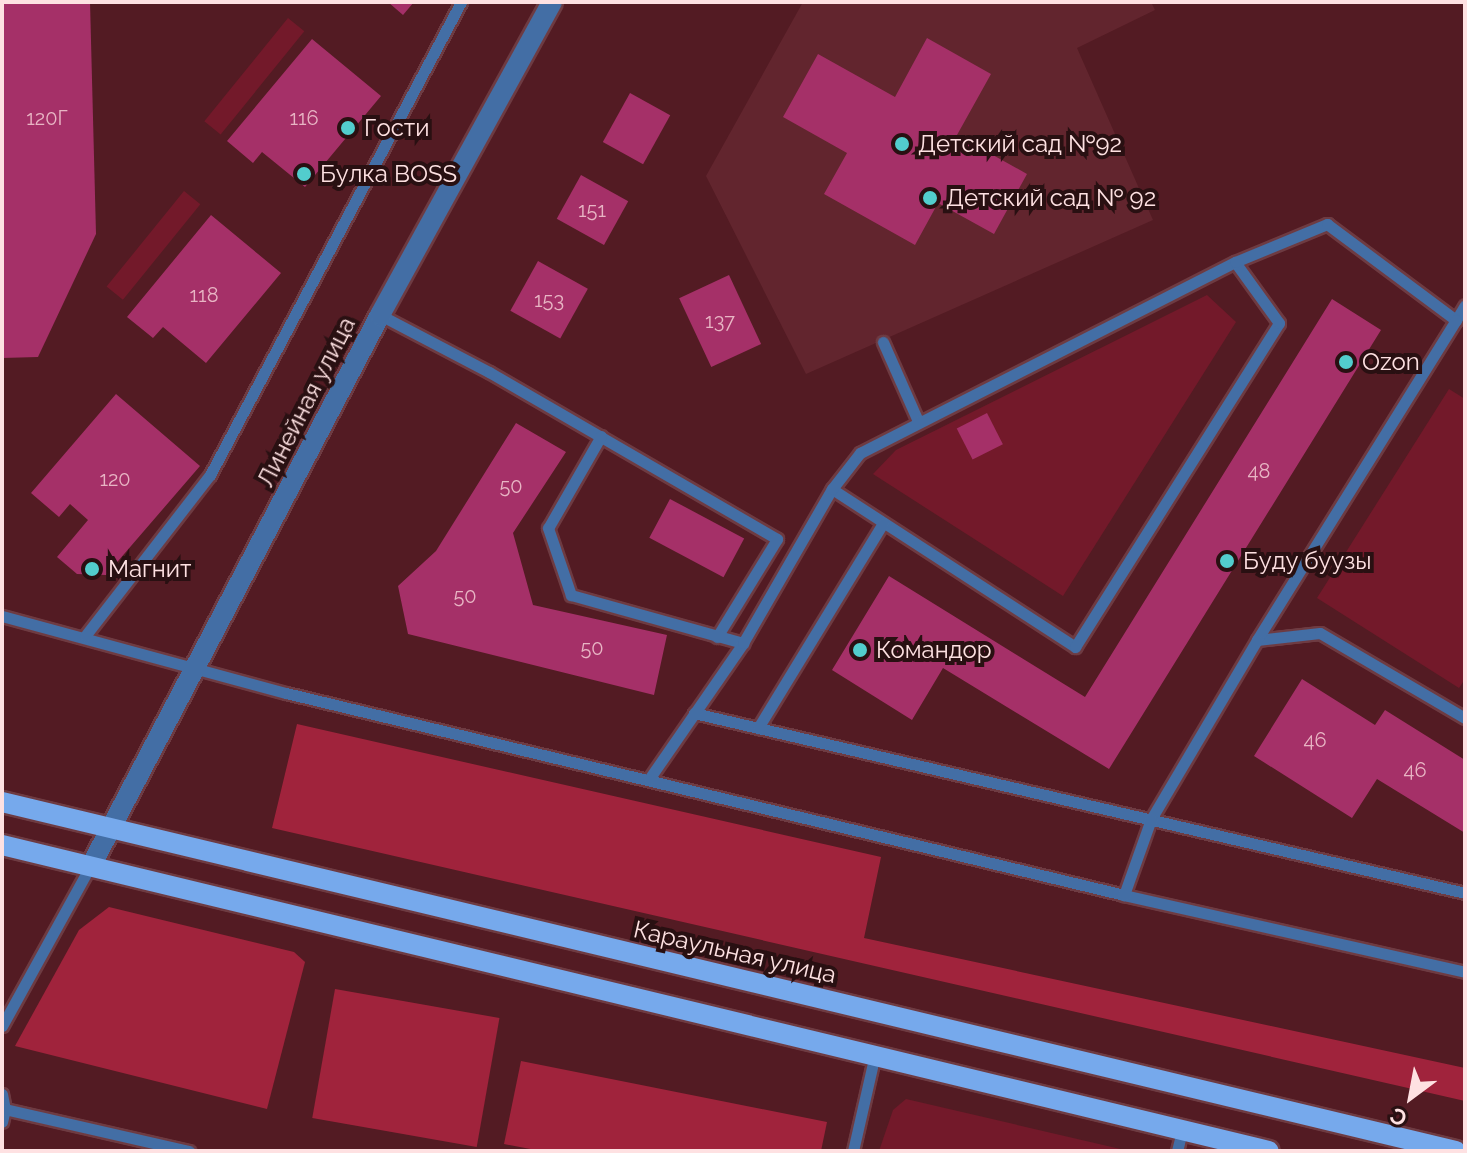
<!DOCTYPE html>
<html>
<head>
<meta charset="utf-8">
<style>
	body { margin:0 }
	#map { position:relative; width:1467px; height:1153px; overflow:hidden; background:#531b23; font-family:Raleway,sans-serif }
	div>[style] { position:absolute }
	.built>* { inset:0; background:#62252e }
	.green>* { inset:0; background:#73192a; transform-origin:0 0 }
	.forest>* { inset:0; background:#a0233c; transform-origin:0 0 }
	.building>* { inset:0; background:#a53068; transform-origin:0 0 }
	.roads { filter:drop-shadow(2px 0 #6e3b42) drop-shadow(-2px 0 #6e3b42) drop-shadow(0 2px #6e3b42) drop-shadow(0 -2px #6e3b42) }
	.service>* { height:11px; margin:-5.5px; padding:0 5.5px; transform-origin:5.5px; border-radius:5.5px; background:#436ea5 }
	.tertiary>* { height:20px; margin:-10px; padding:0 10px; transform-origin:10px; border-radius:10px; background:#436ea5 }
	.primary>* { height:20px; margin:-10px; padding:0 10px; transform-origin:10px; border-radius:10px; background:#76a9ec }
	.dots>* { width:22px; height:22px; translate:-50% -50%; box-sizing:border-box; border:4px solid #291012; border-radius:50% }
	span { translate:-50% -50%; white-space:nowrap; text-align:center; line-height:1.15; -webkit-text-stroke:8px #291012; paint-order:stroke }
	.number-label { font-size:20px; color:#e8b5c4 }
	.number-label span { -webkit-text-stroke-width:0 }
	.poi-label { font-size:24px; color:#fee1e2 }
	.left { translate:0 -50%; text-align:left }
	.street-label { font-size:24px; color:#fee1e2 }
	.frame { position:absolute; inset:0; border:4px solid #fee1e2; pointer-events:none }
	.north { position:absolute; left:1371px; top:1057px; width:80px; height:80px; -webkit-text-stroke:6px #291012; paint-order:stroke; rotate:212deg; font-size:22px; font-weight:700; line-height:32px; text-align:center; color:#fee1e2 }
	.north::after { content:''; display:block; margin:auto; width:28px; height:36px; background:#fee1e2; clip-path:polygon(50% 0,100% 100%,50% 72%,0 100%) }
</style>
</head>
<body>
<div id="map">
	<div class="built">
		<div style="clip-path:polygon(803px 2px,1151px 2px,1155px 10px,1077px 48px,1153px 220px,806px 374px,706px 176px)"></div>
	</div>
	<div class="green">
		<div style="left:288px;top:18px;width:21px;height:133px;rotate:39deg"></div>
		<div style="left:184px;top:191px;width:21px;height:123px;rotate:39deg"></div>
		<div style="clip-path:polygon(1207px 295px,1236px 322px,1063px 596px,873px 474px,896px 450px)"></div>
		<div style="clip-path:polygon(1449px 389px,1465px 399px,1465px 679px,1459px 688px,1317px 598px)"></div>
		<div style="clip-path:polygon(906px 1099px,1129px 1151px,879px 1151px,893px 1110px)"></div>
	</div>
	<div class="forest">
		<div style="clip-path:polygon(297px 724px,881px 857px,864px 938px,1465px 1068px,1465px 1101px,272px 828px)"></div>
		<div style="clip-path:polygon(109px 907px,294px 952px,305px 962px,267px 1109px,15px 1046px,79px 930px)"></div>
		<div style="left:335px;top:989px;width:167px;height:131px;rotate:10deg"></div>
		<div style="clip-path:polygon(521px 1061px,827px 1122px,821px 1151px,541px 1151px,504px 1144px)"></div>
	</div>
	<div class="building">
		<div style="clip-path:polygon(2px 2px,90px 2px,96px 234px,38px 357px,2px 358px)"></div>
		<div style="clip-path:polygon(388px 2px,414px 2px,403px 15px)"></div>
		<div style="clip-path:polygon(927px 38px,991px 74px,957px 135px,1027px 174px,994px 234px,938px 203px,915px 245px,824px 194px,847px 153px,783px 117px,818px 54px,895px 97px)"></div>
		<div style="clip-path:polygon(312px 39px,381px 96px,305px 187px,262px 152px,253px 163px,227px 141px)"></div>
		<div style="left:630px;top:93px;width:46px;height:56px;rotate:29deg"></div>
		<div style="left:581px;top:175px;width:54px;height:50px;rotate:29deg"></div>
		<div style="clip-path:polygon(211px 215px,281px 273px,206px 363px,163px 327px,153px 338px,127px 317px)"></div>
		<div style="left:538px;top:261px;width:57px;height:57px;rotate:29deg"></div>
		<div style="left:729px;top:275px;width:76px;height:55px;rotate:65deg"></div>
		<div style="clip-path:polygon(1332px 299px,1381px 330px,1109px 769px,943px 668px,912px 720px,832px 670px,889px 576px,1085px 697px)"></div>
		<div style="clip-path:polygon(116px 394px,200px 466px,106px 575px,77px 574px,57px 557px,88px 520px,70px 504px,59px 517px,31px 493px)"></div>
		<div style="left:987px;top:413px;width:35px;height:34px;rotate:63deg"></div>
		<div style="clip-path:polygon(516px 423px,566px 452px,513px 533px,533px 605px,667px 635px,654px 695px,408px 634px,398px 586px,436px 551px)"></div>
		<div style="left:670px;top:499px;width:84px;height:44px;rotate:28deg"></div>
		<div style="clip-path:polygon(1302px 679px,1375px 725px,1385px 710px,1465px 760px,1465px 833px,1377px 779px,1352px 818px,1254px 756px)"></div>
	</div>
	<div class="roads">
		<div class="service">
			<div style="left:380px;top:315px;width:123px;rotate:27.6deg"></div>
			<div style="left:489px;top:372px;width:333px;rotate:30.1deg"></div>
			<div style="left:777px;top:539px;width:115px;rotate:121.5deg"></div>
			<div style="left:1456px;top:320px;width:17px;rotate:-59deg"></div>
			<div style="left:883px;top:342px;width:86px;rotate:66.1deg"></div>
			<div style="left:601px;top:436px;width:106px;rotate:119.9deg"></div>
			<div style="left:548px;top:528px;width:71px;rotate:71.1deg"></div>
			<div style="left:571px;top:595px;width:179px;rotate:15.6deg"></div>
			<div style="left:832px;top:489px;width:290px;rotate:33deg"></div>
			<div style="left:1075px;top:647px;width:383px;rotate:-57.8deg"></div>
			<div style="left:1279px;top:323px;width:75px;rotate:-125.8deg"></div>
			<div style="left:2px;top:616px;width:294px;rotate:15.2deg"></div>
			<div style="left:286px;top:693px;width:862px;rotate:13.55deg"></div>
			<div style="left:1124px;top:895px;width:350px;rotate:12.7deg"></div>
			<div style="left:85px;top:636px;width:204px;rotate:-52.2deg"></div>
			<div style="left:210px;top:475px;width:535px;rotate:-62.05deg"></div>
			<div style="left:1257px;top:640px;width:63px;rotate:-6.3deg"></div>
			<div style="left:1320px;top:633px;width:168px;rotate:30.4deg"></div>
			<div style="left:694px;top:713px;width:792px;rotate:13.14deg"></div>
			<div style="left:758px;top:728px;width:240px;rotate:-58.6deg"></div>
			<div style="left:649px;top:779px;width:165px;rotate:-55.3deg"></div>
			<div style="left:743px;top:643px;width:178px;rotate:-60deg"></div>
			<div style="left:832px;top:489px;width:46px;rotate:-52.1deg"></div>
			<div style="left:860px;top:453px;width:421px;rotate:-27deg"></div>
			<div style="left:1235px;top:262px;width:100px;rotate:-22.4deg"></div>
			<div style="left:1327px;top:224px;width:161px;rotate:36.7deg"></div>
			<div style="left:1456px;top:320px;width:377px;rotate:121.9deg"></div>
			<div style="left:1257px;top:640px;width:208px;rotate:120.6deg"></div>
			<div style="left:1151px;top:819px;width:81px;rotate:109.6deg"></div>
			<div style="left:2px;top:1026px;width:184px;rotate:-61.1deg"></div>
			<div style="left:2px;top:1094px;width:15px;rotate:79deg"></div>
			<div style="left:5px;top:1109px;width:13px;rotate:103deg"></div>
			<div style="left:5px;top:1109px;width:189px;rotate:12.9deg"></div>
			<div style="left:853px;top:1151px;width:99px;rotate:-77.2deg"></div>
			<div style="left:1177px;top:1151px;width:21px;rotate:-76deg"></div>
		</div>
		<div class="tertiary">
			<div style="left:92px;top:864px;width:620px;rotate:-62.32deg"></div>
			<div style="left:380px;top:315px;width:357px;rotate:-61.2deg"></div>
		</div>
		<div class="primary">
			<div style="left:2px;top:802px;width:1495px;rotate:13.5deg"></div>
			<div style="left:2px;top:845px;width:1303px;rotate:13.58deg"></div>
		</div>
	</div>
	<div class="dots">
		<div style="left:348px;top:128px;background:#52cdcd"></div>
		<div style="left:902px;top:144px;background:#52cdcd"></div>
		<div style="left:304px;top:174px;background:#52cdcd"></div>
		<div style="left:930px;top:198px;background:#52cdcd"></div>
		<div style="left:1346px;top:362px;background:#52cdcd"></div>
		<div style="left:1227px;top:561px;background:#52cdcd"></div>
		<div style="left:92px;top:569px;background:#52cdcd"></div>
		<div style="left:860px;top:650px;background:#52cdcd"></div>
	</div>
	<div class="number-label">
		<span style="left:47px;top:118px">120Г</span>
		<span style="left:304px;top:118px">116</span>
		<span style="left:592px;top:210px">151</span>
		<span style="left:204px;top:295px">118</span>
		<span style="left:549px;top:300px">153</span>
		<span style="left:720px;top:321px">137</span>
		<span style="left:1259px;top:471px">48</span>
		<span style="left:115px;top:479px">120</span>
		<span style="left:511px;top:486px">50</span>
		<span style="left:465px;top:596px">50</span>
		<span style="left:592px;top:648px">50</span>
		<span style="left:1315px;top:740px">46</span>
		<span style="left:1415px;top:770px">46</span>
	</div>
	<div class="poi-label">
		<span class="left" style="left:364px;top:128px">Гости</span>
		<span class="left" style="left:918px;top:144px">Детский сад №92</span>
		<span class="left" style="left:320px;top:174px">Булка BOSS</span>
		<span class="left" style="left:946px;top:198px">Детский сад № 92</span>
		<span class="left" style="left:1362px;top:362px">Ozon</span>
		<span class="left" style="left:1243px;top:561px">Буду буузы</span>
		<span class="left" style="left:108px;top:569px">Магнит</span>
		<span class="left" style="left:876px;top:650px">Командор</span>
	</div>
	<div class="street-label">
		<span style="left:306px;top:402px;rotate:-63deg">Линейная улица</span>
		<span style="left:735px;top:952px;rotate:13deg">Караульная улица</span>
	</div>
	<div class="frame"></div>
	<div class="north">С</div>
</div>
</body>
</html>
